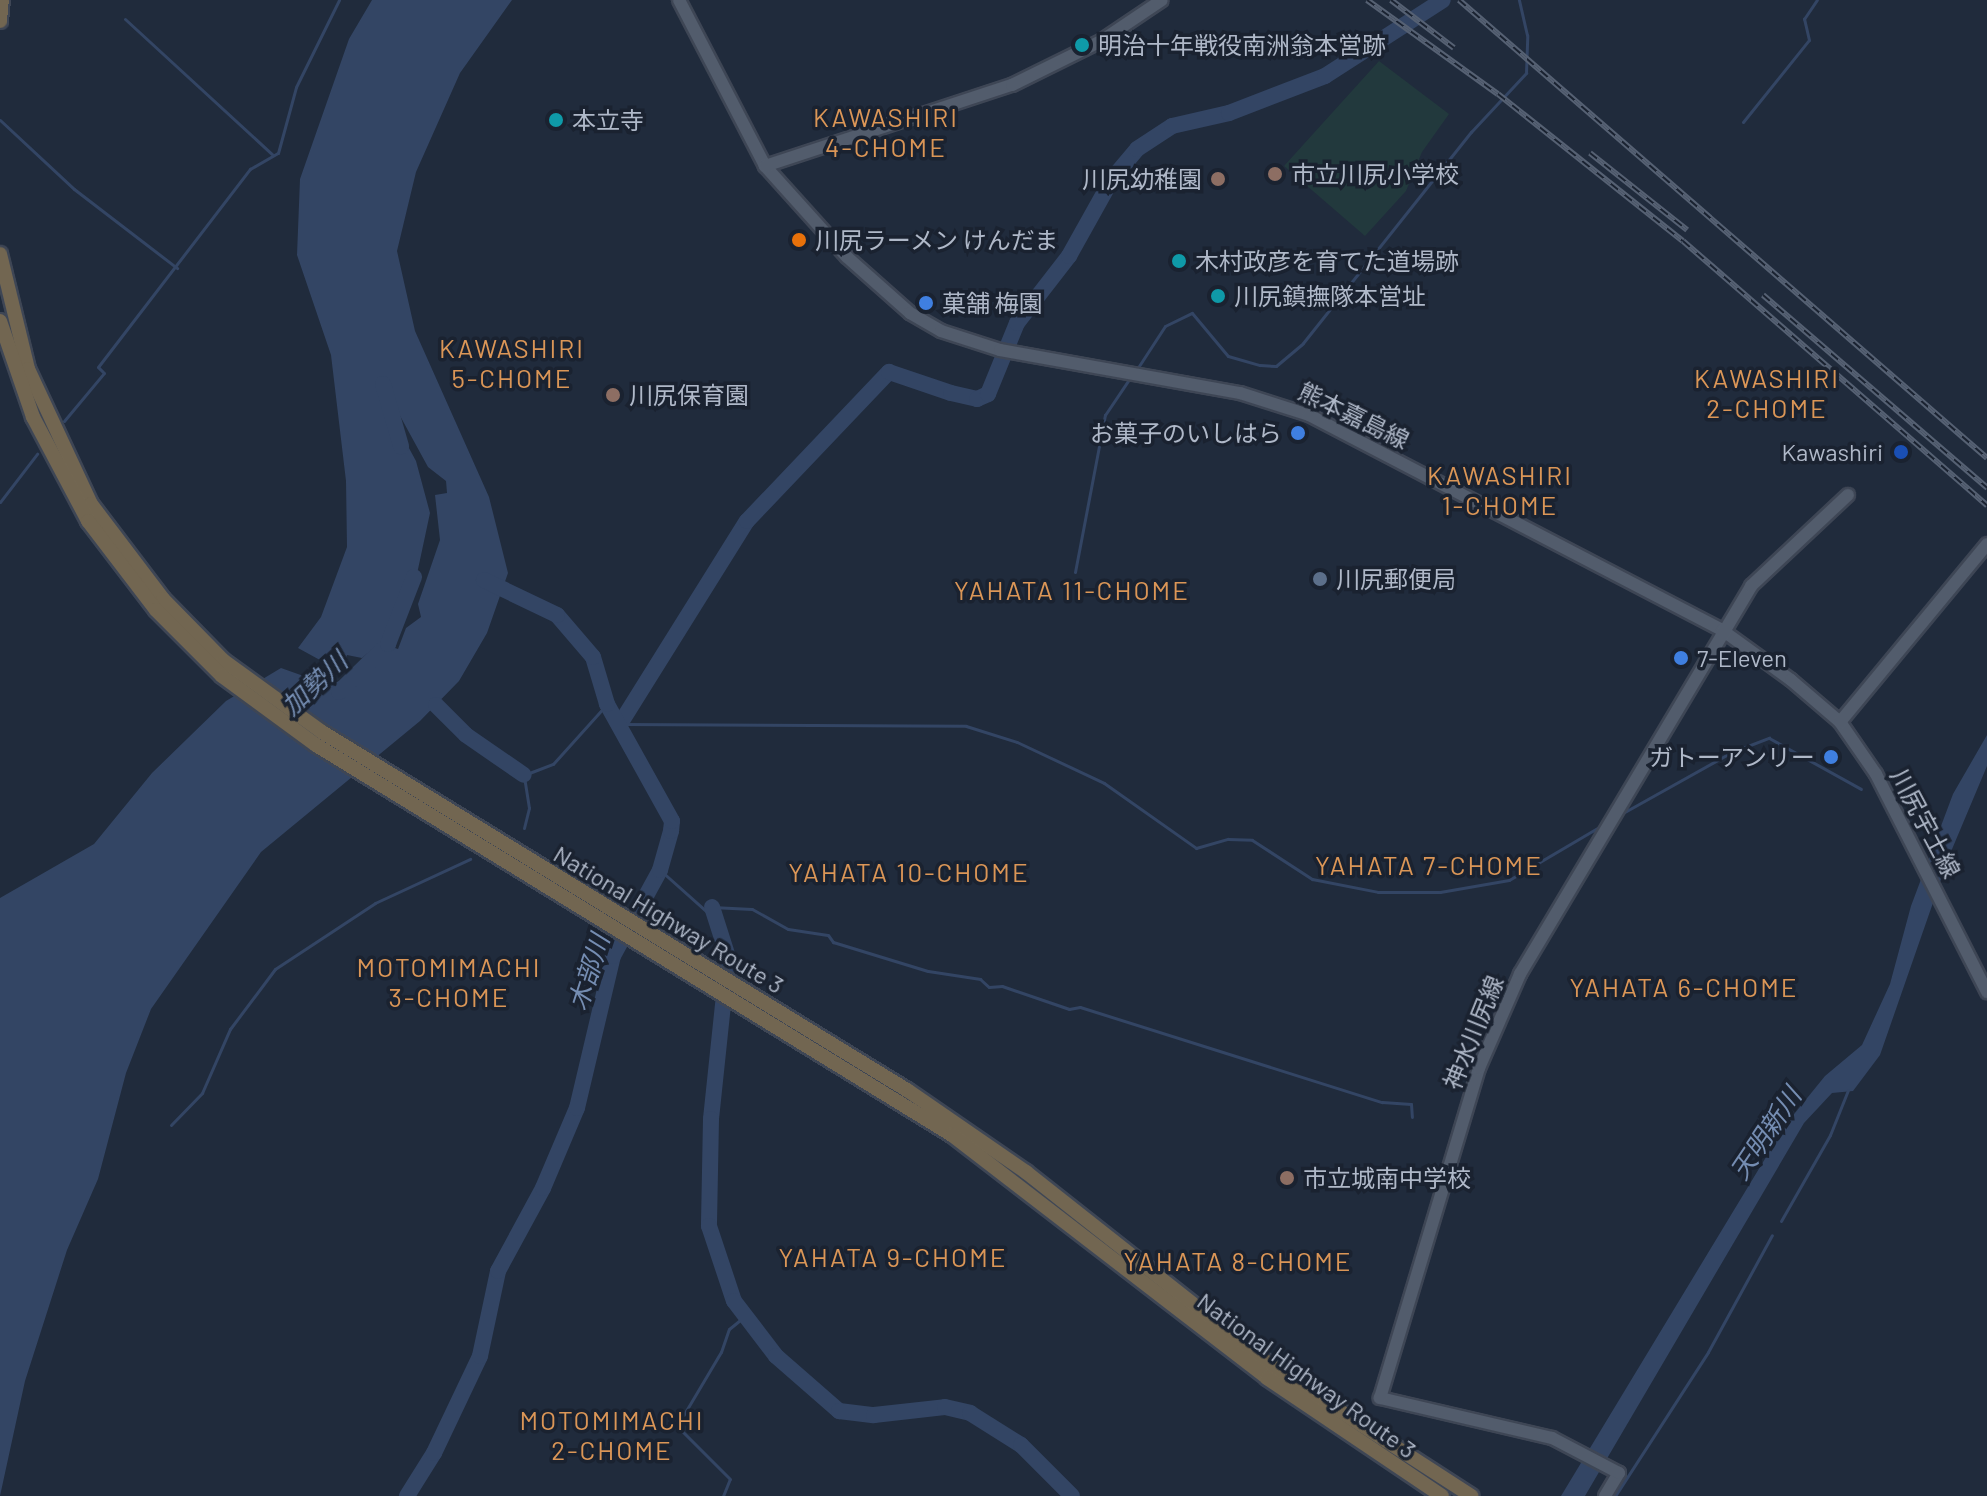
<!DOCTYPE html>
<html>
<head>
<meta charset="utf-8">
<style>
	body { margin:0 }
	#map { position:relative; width:1987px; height:1496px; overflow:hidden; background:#202b3c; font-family:Barlow,"Noto Sans JP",sans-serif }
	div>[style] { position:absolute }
	.green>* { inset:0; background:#22393d }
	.water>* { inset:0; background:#334564 }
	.stream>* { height:3px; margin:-1.5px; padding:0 1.5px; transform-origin:1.5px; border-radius:1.5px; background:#334564 }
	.river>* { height:16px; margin:-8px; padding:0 8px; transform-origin:8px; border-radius:8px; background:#334564 }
	.roads { filter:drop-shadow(2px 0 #3e4655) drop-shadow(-2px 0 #3e4655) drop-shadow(0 2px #3e4655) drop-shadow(0 -2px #3e4655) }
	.major>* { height:12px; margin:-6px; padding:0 6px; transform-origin:6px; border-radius:6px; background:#525c6c }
	.highway>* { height:14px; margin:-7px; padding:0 7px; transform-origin:7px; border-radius:7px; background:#726651 }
	.rail>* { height:6px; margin-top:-3px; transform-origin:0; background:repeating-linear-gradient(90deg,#1a2230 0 9px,#566173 0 18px); box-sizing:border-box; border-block:2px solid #566173 }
	.dots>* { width:22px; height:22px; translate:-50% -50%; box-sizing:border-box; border:4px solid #1a2230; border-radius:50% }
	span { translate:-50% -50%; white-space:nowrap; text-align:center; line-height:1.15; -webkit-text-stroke:7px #1a2230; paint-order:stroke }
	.poi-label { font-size:24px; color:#afb8c8 }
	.left { translate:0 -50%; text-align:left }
	.right { translate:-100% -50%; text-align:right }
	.street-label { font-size:24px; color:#afb8c8 }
	.neighbourhood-label { font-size:26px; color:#db9657; letter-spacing:2px }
	.water-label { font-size:26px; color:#758db2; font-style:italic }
</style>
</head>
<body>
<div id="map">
	<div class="green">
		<div style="clip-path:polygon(1379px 61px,1449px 114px,1422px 152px,1406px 191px,1365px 236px,1284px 166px)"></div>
	</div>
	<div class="water">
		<div style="clip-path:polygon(372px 0,512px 0,460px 73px,416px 172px,397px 251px,415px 331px,489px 497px,508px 573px,487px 633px,459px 681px,420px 721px,261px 852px,151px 1009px,126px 1073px,98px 1179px,67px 1250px,25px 1381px,0 1496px,0 898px,94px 844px,152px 773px,226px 701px,281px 668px,326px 684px,362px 677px,392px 647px,398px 649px,406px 628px,421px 617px,418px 604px,440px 540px,435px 495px,447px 493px,446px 481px,428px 467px,399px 414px,379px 393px,416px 461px,430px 513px,414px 588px,385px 638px,362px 658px,347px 655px,345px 663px,329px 665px,298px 648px,321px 617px,347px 547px,346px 481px,331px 355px,297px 255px,300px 179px,349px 39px)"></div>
		<div style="clip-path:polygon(1987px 735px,1987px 766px,1950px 854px,1880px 1055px,1853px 1091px,1832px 1093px,1804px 1123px,1585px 1496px,1561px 1496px,1786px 1124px,1825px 1076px,1862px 1045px,1890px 984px,1911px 906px,1953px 794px)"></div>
	</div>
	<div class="stream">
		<div style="left:125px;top:19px;width:201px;rotate:42.6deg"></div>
		<div style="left:0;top:120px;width:101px;rotate:43deg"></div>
		<div style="left:74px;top:189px;width:130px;rotate:37.5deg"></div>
		<div style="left:1743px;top:122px;width:105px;rotate:-51.2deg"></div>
		<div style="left:1809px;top:40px;width:22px;rotate:-103deg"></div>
		<div style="left:1804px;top:19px;width:23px;rotate:-56deg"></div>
		<div style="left:1137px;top:369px;width:51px;rotate:-56.9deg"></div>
		<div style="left:1165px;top:326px;width:30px;rotate:-26deg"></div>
		<div style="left:1192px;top:313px;width:56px;rotate:50.1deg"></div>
		<div style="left:1228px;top:356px;width:33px;rotate:16deg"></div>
		<div style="left:1260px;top:365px;width:16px;rotate:4deg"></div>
		<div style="left:1276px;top:366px;width:35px;rotate:-40deg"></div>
		<div style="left:1303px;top:343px;width:270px;rotate:-51.5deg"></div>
		<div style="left:1471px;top:132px;width:81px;rotate:-47deg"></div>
		<div style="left:1526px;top:73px;width:38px;rotate:-88deg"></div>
		<div style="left:1527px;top:35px;width:36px;rotate:-103deg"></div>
		<div style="left:64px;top:421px;width:62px;rotate:-50.2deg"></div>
		<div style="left:104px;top:373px;width:8px;rotate:-135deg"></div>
		<div style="left:98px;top:367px;width:250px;rotate:-52.5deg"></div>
		<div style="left:250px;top:169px;width:32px;rotate:-30deg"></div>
		<div style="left:278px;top:153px;width:68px;rotate:-74.7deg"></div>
		<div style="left:296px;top:87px;width:97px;rotate:-63.7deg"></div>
		<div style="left:0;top:502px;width:61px;rotate:-52.4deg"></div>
		<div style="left:1075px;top:572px;width:160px;rotate:-79.2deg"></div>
		<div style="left:1105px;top:415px;width:45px;rotate:-56deg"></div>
		<div style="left:620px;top:724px;width:346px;rotate:0.3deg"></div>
		<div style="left:966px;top:726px;width:53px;rotate:17.4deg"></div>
		<div style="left:1017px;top:742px;width:96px;rotate:25.2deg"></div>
		<div style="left:1104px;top:783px;width:113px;rotate:35.2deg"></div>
		<div style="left:1196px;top:848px;width:33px;rotate:-16deg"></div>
		<div style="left:1228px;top:839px;width:24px;rotate:2deg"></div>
		<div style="left:1252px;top:840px;width:72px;rotate:33deg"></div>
		<div style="left:1312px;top:879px;width:67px;rotate:11.1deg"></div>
		<div style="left:1378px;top:892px;width:62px"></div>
		<div style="left:1440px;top:892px;width:70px;rotate:-9.9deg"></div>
		<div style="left:1509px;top:880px;width:110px;rotate:-30.5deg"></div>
		<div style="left:1621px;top:814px;width:127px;rotate:-29.2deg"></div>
		<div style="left:1732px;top:752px;width:40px;rotate:-21deg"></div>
		<div style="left:1769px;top:738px;width:105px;rotate:29deg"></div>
		<div style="left:524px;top:828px;width:21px;rotate:-76deg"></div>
		<div style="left:529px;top:808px;width:33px;rotate:-99deg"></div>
		<div style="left:524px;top:775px;width:31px;rotate:-21deg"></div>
		<div style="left:553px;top:764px;width:81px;rotate:-48deg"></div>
		<div style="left:660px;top:870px;width:75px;rotate:41.8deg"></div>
		<div style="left:716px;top:920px;width:14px;rotate:-107deg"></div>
		<div style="left:712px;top:907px;width:40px;rotate:2.9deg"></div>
		<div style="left:752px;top:909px;width:41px;rotate:29.1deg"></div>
		<div style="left:788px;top:929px;width:40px;rotate:8.5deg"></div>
		<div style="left:828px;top:935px;width:9px;rotate:54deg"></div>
		<div style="left:833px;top:942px;width:99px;rotate:17deg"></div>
		<div style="left:928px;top:971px;width:53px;rotate:8.7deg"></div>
		<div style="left:980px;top:979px;width:12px;rotate:42deg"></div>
		<div style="left:989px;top:987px;width:13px;rotate:-4deg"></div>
		<div style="left:1002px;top:986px;width:71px;rotate:18.9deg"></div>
		<div style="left:1069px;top:1009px;width:11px;rotate:-10deg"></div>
		<div style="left:1080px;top:1007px;width:317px;rotate:17.5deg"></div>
		<div style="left:1382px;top:1102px;width:29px;rotate:4deg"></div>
		<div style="left:1411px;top:1104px;width:13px;rotate:86deg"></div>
		<div style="left:171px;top:1125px;width:45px;rotate:-45.9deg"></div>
		<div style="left:202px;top:1093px;width:70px;rotate:-66.4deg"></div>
		<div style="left:230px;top:1029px;width:75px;rotate:-53.1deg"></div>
		<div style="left:275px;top:969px;width:120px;rotate:-33.4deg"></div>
		<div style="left:375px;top:903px;width:105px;rotate:-24.9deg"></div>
		<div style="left:1781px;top:1221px;width:99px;rotate:-60.3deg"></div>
		<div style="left:1830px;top:1135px;width:48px;rotate:-68.2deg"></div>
		<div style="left:723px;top:1496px;width:18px;rotate:-68deg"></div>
		<div style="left:730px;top:1479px;width:75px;rotate:-135deg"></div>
		<div style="left:677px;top:1426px;width:86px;rotate:-59.3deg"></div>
		<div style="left:721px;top:1352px;width:24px;rotate:-71deg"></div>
		<div style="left:729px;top:1329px;width:21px;rotate:-39deg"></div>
		<div style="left:1615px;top:1496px;width:171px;rotate:-57.1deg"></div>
		<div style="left:1708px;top:1352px;width:133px;rotate:-61.3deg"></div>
	</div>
	<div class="river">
		<div style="left:383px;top:384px;width:65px;rotate:73.8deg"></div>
		<div style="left:339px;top:692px;width:69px;rotate:-44.4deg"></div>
		<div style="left:388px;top:644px;width:72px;rotate:-68.8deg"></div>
		<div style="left:436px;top:705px;width:42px;rotate:45deg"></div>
		<div style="left:466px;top:735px;width:70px;rotate:34.6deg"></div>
		<div style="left:620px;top:724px;width:239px;rotate:-58deg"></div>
		<div style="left:747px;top:521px;width:206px;rotate:-46.4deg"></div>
		<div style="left:889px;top:372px;width:65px;rotate:18.7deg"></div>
		<div style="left:951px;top:393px;width:27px;rotate:13deg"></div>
		<div style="left:977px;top:399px;width:12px;rotate:-24deg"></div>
		<div style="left:988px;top:394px;width:77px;rotate:-67.8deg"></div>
		<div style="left:1017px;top:323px;width:85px;rotate:-52.2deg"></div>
		<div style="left:1069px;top:256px;width:88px;rotate:-60.8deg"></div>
		<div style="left:1112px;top:179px;width:39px;rotate:-50deg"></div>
		<div style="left:1137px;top:149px;width:42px;rotate:-33.3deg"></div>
		<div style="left:1172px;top:126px;width:58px;rotate:-12.8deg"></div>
		<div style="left:1229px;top:113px;width:103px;rotate:-21.1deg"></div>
		<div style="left:1325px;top:76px;width:140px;rotate:-32.8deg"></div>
		<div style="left:712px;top:907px;width:52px;rotate:72.3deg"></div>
		<div style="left:728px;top:957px;width:163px;rotate:96deg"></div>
		<div style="left:711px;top:1119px;width:107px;rotate:91.1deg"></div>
		<div style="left:709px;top:1226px;width:79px;rotate:71.6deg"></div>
		<div style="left:734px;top:1301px;width:69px;rotate:52.6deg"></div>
		<div style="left:776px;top:1356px;width:84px;rotate:41.1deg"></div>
		<div style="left:839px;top:1411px;width:35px;rotate:7deg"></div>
		<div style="left:874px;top:1415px;width:71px;rotate:-6.4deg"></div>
		<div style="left:945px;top:1407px;width:26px;rotate:13deg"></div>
		<div style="left:970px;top:1413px;width:60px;rotate:32.1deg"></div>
		<div style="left:1021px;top:1445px;width:72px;rotate:45deg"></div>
		<div style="left:407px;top:1496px;width:51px;rotate:-57.9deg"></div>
		<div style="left:434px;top:1453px;width:107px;rotate:-64.6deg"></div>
		<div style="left:480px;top:1356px;width:87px;rotate:-78deg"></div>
		<div style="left:498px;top:1271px;width:94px;rotate:-61.5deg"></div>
		<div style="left:543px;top:1188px;width:87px;rotate:-67deg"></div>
		<div style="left:577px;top:1108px;width:156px;rotate:-76.7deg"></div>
		<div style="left:613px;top:956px;width:98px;rotate:-61.3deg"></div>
		<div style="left:660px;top:870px;width:41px;rotate:-74.2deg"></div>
		<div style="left:671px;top:831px;width:10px;rotate:-84deg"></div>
		<div style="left:672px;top:821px;width:134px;rotate:-119.1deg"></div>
		<div style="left:607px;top:704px;width:49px;rotate:-106.6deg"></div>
		<div style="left:593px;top:657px;width:55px;rotate:-130.6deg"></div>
		<div style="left:557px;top:615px;width:81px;rotate:-154.4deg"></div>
	</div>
	<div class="roads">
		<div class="major">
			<div style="left:679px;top:0;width:187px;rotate:62.6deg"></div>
			<div style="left:765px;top:166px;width:122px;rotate:48deg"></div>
			<div style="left:847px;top:257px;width:84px;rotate:41.6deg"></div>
			<div style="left:910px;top:313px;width:36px;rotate:30deg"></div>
			<div style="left:941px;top:331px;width:62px;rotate:17.9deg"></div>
			<div style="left:1000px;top:350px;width:244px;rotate:10.2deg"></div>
			<div style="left:1240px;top:393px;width:72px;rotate:17.7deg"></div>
			<div style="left:1309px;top:415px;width:466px;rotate:27.5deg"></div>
			<div style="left:1722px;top:630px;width:85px;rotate:35.9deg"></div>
			<div style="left:1791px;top:680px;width:65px;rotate:40.6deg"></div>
			<div style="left:1840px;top:722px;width:63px;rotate:55.3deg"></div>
			<div style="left:1876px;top:774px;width:245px;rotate:63deg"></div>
			<div style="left:765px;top:166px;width:260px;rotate:-18.2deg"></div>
			<div style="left:1012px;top:85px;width:99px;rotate:-26.3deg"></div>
			<div style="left:1101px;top:41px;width:73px;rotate:-33.9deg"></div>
			<div style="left:1840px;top:722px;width:231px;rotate:-50.4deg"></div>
			<div style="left:1605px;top:1496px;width:27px;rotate:-59deg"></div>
			<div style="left:1619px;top:1473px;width:76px;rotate:-152.4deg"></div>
			<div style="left:1552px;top:1438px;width:177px;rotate:-166.9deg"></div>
			<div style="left:1380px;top:1398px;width:345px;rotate:-73.3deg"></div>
			<div style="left:1479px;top:1068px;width:103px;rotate:-66.4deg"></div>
			<div style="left:1520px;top:974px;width:452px;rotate:-59.2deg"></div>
			<div style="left:1751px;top:586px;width:133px;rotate:-43.2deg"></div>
		</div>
		<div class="highway">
			<div style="left:0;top:21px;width:21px;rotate:-85deg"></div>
			<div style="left:0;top:254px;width:118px;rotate:76.3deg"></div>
			<div style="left:28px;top:369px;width:149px;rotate:65deg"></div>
			<div style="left:91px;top:504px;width:119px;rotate:52.8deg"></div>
			<div style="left:163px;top:599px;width:87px;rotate:45.5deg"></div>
			<div style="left:224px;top:661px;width:121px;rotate:35.9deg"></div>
			<div style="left:322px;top:732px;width:686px;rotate:31.47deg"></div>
			<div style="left:907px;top:1090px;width:145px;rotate:34.6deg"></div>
			<div style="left:1026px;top:1172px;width:318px;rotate:38.3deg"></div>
			<div style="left:1275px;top:1369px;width:234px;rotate:32.9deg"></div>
			<div style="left:0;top:321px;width:102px;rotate:71deg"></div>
			<div style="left:33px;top:417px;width:118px;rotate:62.1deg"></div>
			<div style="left:88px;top:521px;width:112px;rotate:52.6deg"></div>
			<div style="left:156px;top:610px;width:93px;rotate:45deg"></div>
			<div style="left:222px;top:676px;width:117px;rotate:36.3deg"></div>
			<div style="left:316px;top:745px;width:746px;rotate:31.52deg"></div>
			<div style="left:952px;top:1135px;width:398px;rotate:37.6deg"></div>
			<div style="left:1267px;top:1378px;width:211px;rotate:34deg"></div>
		</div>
	</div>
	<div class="rail">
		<div style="left:1367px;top:0;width:161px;rotate:35.7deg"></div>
		<div style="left:1498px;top:94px;width:236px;rotate:38.5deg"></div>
		<div style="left:1683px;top:241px;width:403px;rotate:41deg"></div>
		<div style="left:1391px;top:0;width:79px;rotate:37.3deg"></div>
		<div style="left:1459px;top:0;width:699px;rotate:40.94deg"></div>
		<div style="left:1590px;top:153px;width:124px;rotate:38.4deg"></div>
		<div style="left:1763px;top:295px;width:296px;rotate:40.7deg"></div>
	</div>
	<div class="dots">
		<div style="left:1082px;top:45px;background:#0f9aa8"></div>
		<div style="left:556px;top:120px;background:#0f9aa8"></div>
		<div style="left:1275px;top:174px;background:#8d6e63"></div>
		<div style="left:1218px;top:179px;background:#8d6e63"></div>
		<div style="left:799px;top:240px;background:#e8710a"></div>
		<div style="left:1179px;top:261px;background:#0f9aa8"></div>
		<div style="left:1218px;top:296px;background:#0f9aa8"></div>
		<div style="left:926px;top:303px;background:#3f7fe0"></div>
		<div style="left:613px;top:395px;background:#8d6e63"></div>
		<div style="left:1298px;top:433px;background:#3f7fe0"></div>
		<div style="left:1901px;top:452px;background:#1a4fb4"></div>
		<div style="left:1320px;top:579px;background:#5c6f8a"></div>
		<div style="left:1681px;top:658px;background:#3f7fe0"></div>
		<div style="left:1831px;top:757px;background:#3f7fe0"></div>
		<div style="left:1287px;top:1178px;background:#8d6e63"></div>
	</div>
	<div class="poi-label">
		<span class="left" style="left:1098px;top:45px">明治十年戦役南洲翁本営跡</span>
		<span class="left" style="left:572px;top:120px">本立寺</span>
		<span class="left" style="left:1291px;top:174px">市立川尻小学校</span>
		<span class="right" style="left:1202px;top:179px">川尻幼稚園</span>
		<span class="left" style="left:815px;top:240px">川尻ラーメン けんだま</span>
		<span class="left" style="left:1195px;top:261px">木村政彦を育てた道場跡</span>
		<span class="left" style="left:1234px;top:296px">川尻鎮撫隊本営址</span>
		<span class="left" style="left:942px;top:303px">菓舗 梅園</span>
		<span class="left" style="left:629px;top:395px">川尻保育園</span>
		<span class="right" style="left:1282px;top:433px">お菓子のいしはら</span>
		<span class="right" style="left:1883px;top:452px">Kawashiri</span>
		<span class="left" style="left:1336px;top:579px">川尻郵便局</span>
		<span class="left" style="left:1697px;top:658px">7-Eleven</span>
		<span class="right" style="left:1815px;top:757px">ガトーアンリー</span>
		<span class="left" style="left:1303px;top:1178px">市立城南中学校</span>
	</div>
	<div class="street-label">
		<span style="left:1354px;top:415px;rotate:26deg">熊本嘉島線</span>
		<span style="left:1926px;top:823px;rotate:62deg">川尻宇土線</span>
		<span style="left:669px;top:919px;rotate:31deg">National Highway Route 3</span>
		<span style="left:1473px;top:1032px;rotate:-68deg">神水川尻線</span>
		<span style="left:1307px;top:1375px;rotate:36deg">National Highway Route 3</span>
	</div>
	<div class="neighbourhood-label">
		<span style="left:886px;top:132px">KAWASHIRI<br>4-CHOME</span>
		<span style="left:512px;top:363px">KAWASHIRI<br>5-CHOME</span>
		<span style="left:1767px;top:393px">KAWASHIRI<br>2-CHOME</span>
		<span style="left:1500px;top:490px">KAWASHIRI<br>1-CHOME</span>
		<span style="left:1072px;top:590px">YAHATA 11-CHOME</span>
		<span style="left:1429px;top:865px">YAHATA 7-CHOME</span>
		<span style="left:909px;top:872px">YAHATA 10-CHOME</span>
		<span style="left:449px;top:982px">MOTOMIMACHI<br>3-CHOME</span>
		<span style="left:1684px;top:987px">YAHATA 6-CHOME</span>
		<span style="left:893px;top:1257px">YAHATA 9-CHOME</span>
		<span style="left:1238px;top:1261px">YAHATA 8-CHOME</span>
		<span style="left:612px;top:1435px">MOTOMIMACHI<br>2-CHOME</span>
	</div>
	<div class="water-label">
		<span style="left:314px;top:683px;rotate:-43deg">加勢川</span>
		<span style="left:588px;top:972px;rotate:-72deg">木部川</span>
		<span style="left:1765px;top:1133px;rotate:-56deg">天明新川</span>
	</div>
</div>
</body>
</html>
